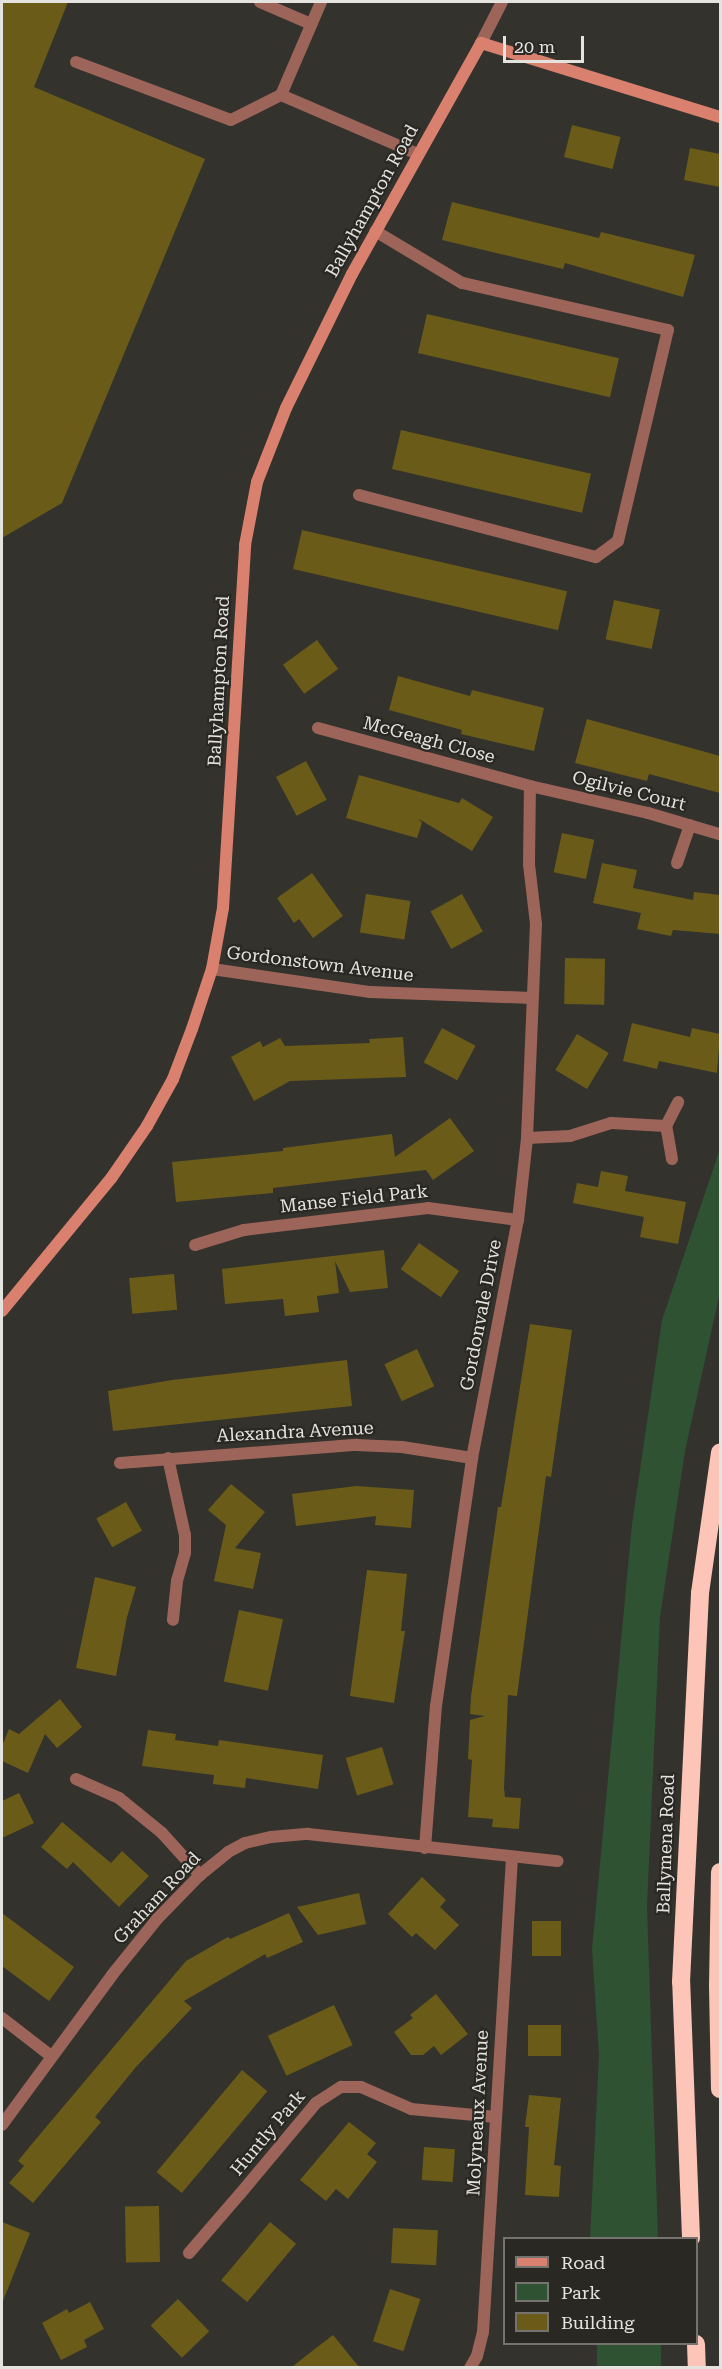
<!DOCTYPE html>
<html>
<head>
<meta charset="utf-8">
<style>
	body { margin:0 }
	#map { position:relative; width:722px; height:2369px; overflow:hidden; background:#33322d; font-family:"Roboto Serif",serif }
	div>[style] { position:absolute }
	.green>* { inset:0; background:#2f5233; transform-origin:0 0 }
	.building>* { inset:0; background:#6a5c18; transform-origin:0 0 }
	.lane>* { height:12px; margin:-6px; padding:0 6px; transform-origin:6px; border-radius:6px; background:#9d6559 }
	.street>* { height:12px; margin:-6px; padding:0 6px; transform-origin:6px; border-radius:6px; background:#9d6559 }
	.secondary>* { height:12px; margin:-6px; padding:0 6px; transform-origin:6px; border-radius:6px; background:#d9806e }
	.highway>* { height:18px; margin:-9px; padding:0 9px; transform-origin:9px; border-radius:9px; background:#fdc4b8 }
	span { translate:-50% -50%; white-space:nowrap; text-align:center; line-height:1.15; -webkit-text-stroke:4.5px #292823; paint-order:stroke }
	.street-label { font-size:18px; color:#e4e3e0 }
	.frame { position:absolute; inset:0; border:3px solid #e4e3e0; pointer-events:none }
	.legend { position:absolute; left:503px; top:2237px; width:195px; height:108px; box-sizing:border-box; background:#292823; border:2px solid #74736f; margin:0; padding:8px 10px; list-style:none; font-size:18px; color:#e4e3e0 }
	.legend li { display:flex; align-items:center; gap:12px; height:30px }
	.legend b { width:30px; border:2px solid #74736f }
	.scale { position:absolute; left:503px; top:36px; width:81px; height:27px; box-sizing:border-box; border:3px solid #e4e3e0; border-top:0; padding-left:8px; font-size:18px; line-height:21px; white-space:nowrap; color:#e4e3e0; -webkit-text-stroke:4px #292823; paint-order:stroke }
</style>
</head>
<body>
<div id="map">
	<div class="green">
		<div style="clip-path:polygon(720px 1149px,720px 1292px,685px 1451px,660px 1617px,647px 1906px,658px 2238px,590px 2238px,599px 2055px,592px 1949px,632px 1524px,662px 1320px)"></div>
		<div style="left:597px;top:2344px;width:64px;height:23px"></div>
	</div>
	<div class="building">
		<div style="clip-path:polygon(2px 2px,68px 2px,34px 87px,205px 159px,62px 503px,2px 538px)"></div>
		<div style="left:572px;top:125px;width:50px;height:33px;rotate:14deg"></div>
		<div style="clip-path:polygon(690px 148px,720px 154px,720px 187px,684px 180px)"></div>
		<div style="clip-path:polygon(452px 202px,599px 238px,601px 232px,695px 255px,683px 297px,565px 263px,563px 269px,442px 240px)"></div>
		<div style="left:427px;top:314px;width:197px;height:40px;rotate:13deg"></div>
		<div style="left:401px;top:430px;width:195px;height:40px;rotate:13deg"></div>
		<div style="left:302px;top:530px;width:272px;height:40px;rotate:13deg"></div>
		<div style="left:614px;top:600px;width:47px;height:40px;rotate:12deg"></div>
		<div style="left:317px;top:640px;width:36px;height:42px;rotate:54deg"></div>
		<div style="clip-path:polygon(398px 676px,470px 696px,472px 690px,544px 708px,534px 751px,461px 734px,462px 730px,389px 710px)"></div>
		<div style="clip-path:polygon(587px 719px,720px 756px,720px 793px,649px 774px,647px 781px,575px 763px)"></div>
		<div style="left:306px;top:761px;width:44px;height:34px;rotate:62deg"></div>
		<div style="clip-path:polygon(359px 775px,459px 803px,462px 798px,493px 817px,472px 851px,419px 819px,422px 823px,417px 838px,346px 818px)"></div>
		<div style="left:562px;top:833px;width:33px;height:40px;rotate:12deg"></div>
		<div style="clip-path:polygon(602px 863px,637px 870px,633px 888px,693px 900px,694px 892px,720px 895px,720px 934px,673px 930px,671px 936px,637px 929px,641px 913px,593px 903px)"></div>
		<div style="clip-path:polygon(312px 873px,343px 916px,313px 938px,299px 919px,294px 923px,277px 898px)"></div>
		<div style="left:366px;top:894px;width:45px;height:39px;rotate:9deg"></div>
		<div style="left:462px;top:894px;width:43px;height:36px;rotate:61deg"></div>
		<div style="left:565px;top:958px;width:40px;height:46px;rotate:1deg"></div>
		<div style="clip-path:polygon(632px 1023px,690px 1037px,692px 1028px,720px 1034px,717px 1073px,659px 1061px,657px 1069px,623px 1061px)"></div>
		<div style="left:442px;top:1028px;width:38px;height:39px;rotate:28deg"></div>
		<div style="left:577px;top:1034px;width:37px;height:42px;rotate:31deg"></div>
		<div style="clip-path:polygon(403px 1037px,406px 1077px,290px 1081px,254px 1101px,231px 1057px,260px 1041px,263px 1047px,280px 1038px,285px 1046px,370px 1043px,369px 1039px)"></div>
		<div style="clip-path:polygon(450px 1118px,474px 1151px,433px 1180px,426px 1170px,273px 1188px,273px 1193px,176px 1202px,172px 1162px,283px 1151px,283px 1148px,392px 1134px,395px 1157px)"></div>
		<div style="clip-path:polygon(601px 1171px,628px 1176px,625px 1191px,686px 1202px,678px 1244px,640px 1237px,644px 1217px,573px 1203px,577px 1183px,598px 1187px)"></div>
		<div style="left:419px;top:1243px;width:49px;height:32px;rotate:35deg"></div>
		<div style="clip-path:polygon(384px 1250px,388px 1288px,350px 1292px,335px 1261px,339px 1293px,317px 1296px,319px 1312px,285px 1316px,283px 1299px,225px 1304px,222px 1269px)"></div>
		<div style="left:174px;top:1274px;width:36px;height:45px;rotate:85deg"></div>
		<div style="clip-path:polygon(530px 1324px,572px 1330px,551px 1477px,546px 1476px,517px 1696px,508px 1695px,504px 1788px,505px 1797px,521px 1798px,519px 1829px,492px 1827px,493px 1819px,468px 1817px,472px 1760px,468px 1759px,470px 1720px,485px 1716px,470px 1714px,471px 1696px,498px 1507px,501px 1507px)"></div>
		<div style="left:417px;top:1349px;width:41px;height:36px;rotate:65deg"></div>
		<div style="clip-path:polygon(347px 1360px,352px 1406px,113px 1431px,108px 1391px,172px 1380px)"></div>
		<div style="clip-path:polygon(231px 1484px,265px 1512px,235px 1548px,261px 1553px,253px 1589px,214px 1581px,226px 1525px,208px 1510px)"></div>
		<div style="clip-path:polygon(356px 1486px,414px 1490px,411px 1528px,375px 1525px,376px 1516px,296px 1526px,292px 1494px)"></div>
		<div style="left:126px;top:1502px;width:33px;height:34px;rotate:61deg"></div>
		<div style="clip-path:polygon(367px 1570px,407px 1574px,401px 1631px,405px 1631px,394px 1703px,350px 1696px)"></div>
		<div style="clip-path:polygon(95px 1577px,136px 1587px,127px 1617px,116px 1676px,76px 1668px)"></div>
		<div style="left:239px;top:1610px;width:45px;height:73px;rotate:12deg"></div>
		<div style="clip-path:polygon(60px 1699px,82px 1727px,57px 1748px,45px 1734px,28px 1773px,2px 1761px,2px 1746px,9px 1729px,19px 1734px)"></div>
		<div style="clip-path:polygon(148px 1730px,176px 1734px,175px 1740px,218px 1746px,219px 1740px,323px 1755px,318px 1789px,246px 1778px,245px 1788px,213px 1784px,214px 1775px,142px 1766px)"></div>
		<div style="left:382px;top:1747px;width:39px;height:38px;rotate:73deg"></div>
		<div style="clip-path:polygon(19px 1793px,34px 1823px,2px 1838px,2px 1801px)"></div>
		<div style="clip-path:polygon(62px 1822px,111px 1863px,122px 1851px,149px 1876px,119px 1907px,73px 1862px,67px 1869px,41px 1847px)"></div>
		<div style="clip-path:polygon(422px 1877px,446px 1900px,440px 1907px,459px 1925px,435px 1950px,416px 1933px,412px 1937px,388px 1914px)"></div>
		<div style="clip-path:polygon(359px 1893px,366px 1924px,318px 1935px,297px 1907px)"></div>
		<div style="clip-path:polygon(2px 1913px,74px 1967px,49px 2001px,2px 1966px)"></div>
		<div style="clip-path:polygon(289px 1913px,303px 1942px,267px 1958px,265px 1954px,184px 2001px,192px 2008px,136px 2067px,95px 2117px,101px 2122px,33px 2203px,9px 2183px,24px 2166px,18px 2161px,31px 2145px,186px 1961px,228px 1937px,230px 1939px)"></div>
		<div style="left:532px;top:1921px;width:29px;height:35px"></div>
		<div style="clip-path:polygon(436px 1994px,468px 2034px,441px 2055px,434px 2046px,423px 2055px,411px 2055px,394px 2032px,413px 2018px,410px 2015px)"></div>
		<div style="left:334px;top:2005px;width:44px;height:73px;rotate:65deg"></div>
		<div style="left:528px;top:2025px;width:33px;height:31px"></div>
		<div style="left:242px;top:2070px;width:33px;height:133px;rotate:40deg"></div>
		<div style="clip-path:polygon(529px 2095px,561px 2098px,554px 2165px,561px 2166px,559px 2197px,525px 2195px,529px 2127px,525px 2127px)"></div>
		<div style="clip-path:polygon(349px 2122px,376px 2143px,367px 2154px,377px 2162px,348px 2199px,336px 2189px,326px 2201px,300px 2180px)"></div>
		<div style="left:424px;top:2147px;width:31px;height:33px;rotate:4deg"></div>
		<div style="left:159px;top:2206px;width:56px;height:34px;rotate:89deg"></div>
		<div style="clip-path:polygon(2px 2222px,30px 2233px,3px 2301px,2px 2301px)"></div>
		<div style="left:270px;top:2222px;width:34px;height:76px;rotate:40deg"></div>
		<div style="left:393px;top:2228px;width:45px;height:35px;rotate:3deg"></div>
		<div style="left:390px;top:2289px;width:32px;height:55px;rotate:18deg"></div>
		<div style="left:178px;top:2299px;width:45px;height:38px;rotate:46deg"></div>
		<div style="clip-path:polygon(90px 2302px,104px 2329px,84px 2340px,87px 2347px,61px 2360px,42px 2323px,67px 2309px,69px 2313px)"></div>
		<div style="clip-path:polygon(333px 2335px,359px 2367px,292px 2367px,307px 2355px)"></div>
	</div>
	<div class="lane">
		<div style="left:260px;top:2px;width:56px;rotate:23.3deg"></div>
		<div style="left:76px;top:62px;width:165px;rotate:20.5deg"></div>
		<div style="left:231px;top:120px;width:56px;rotate:-26.6deg"></div>
		<div style="left:281px;top:95px;width:101px;rotate:-66.7deg"></div>
		<div style="left:281px;top:95px;width:149px;rotate:23.3deg"></div>
		<div style="left:189px;top:2253px;width:78px;rotate:-49.2deg"></div>
	</div>
	<div class="street">
		<div style="left:481px;top:43px;width:46px;rotate:-62.9deg"></div>
		<div style="left:359px;top:495px;width:245px;rotate:14.7deg"></div>
		<div style="left:596px;top:557px;width:27px;rotate:-36deg"></div>
		<div style="left:618px;top:541px;width:217px;rotate:-76.7deg"></div>
		<div style="left:668px;top:330px;width:211px;rotate:-167.1deg"></div>
		<div style="left:462px;top:283px;width:101px;rotate:-149.1deg"></div>
		<div style="left:318px;top:728px;width:220px;rotate:15.3deg"></div>
		<div style="left:530px;top:786px;width:121px;rotate:12.9deg"></div>
		<div style="left:648px;top:813px;width:74px;rotate:16.5deg"></div>
		<div style="left:677px;top:863px;width:40px;rotate:-71.1deg"></div>
		<div style="left:212px;top:969px;width:160px;rotate:8.3deg"></div>
		<div style="left:370px;top:992px;width:161px;rotate:2.1deg"></div>
		<div style="left:527px;top:1138px;width:43px;rotate:-2.7deg"></div>
		<div style="left:570px;top:1136px;width:43px;rotate:-17.6deg"></div>
		<div style="left:611px;top:1123px;width:55px;rotate:3.1deg"></div>
		<div style="left:672px;top:1159px;width:34px;rotate:-100deg"></div>
		<div style="left:666px;top:1126px;width:27px;rotate:-63deg"></div>
		<div style="left:195px;top:1245px;width:51px;rotate:-17deg"></div>
		<div style="left:244px;top:1230px;width:185px;rotate:-6.8deg"></div>
		<div style="left:428px;top:1208px;width:91px;rotate:7.6deg"></div>
		<div style="left:168px;top:1458px;width:79px;rotate:77.6deg"></div>
		<div style="left:185px;top:1535px;width:18px;rotate:90deg"></div>
		<div style="left:185px;top:1553px;width:29px;rotate:106deg"></div>
		<div style="left:177px;top:1581px;width:39px;rotate:96deg"></div>
		<div style="left:120px;top:1463px;width:237px;rotate:-4.4deg"></div>
		<div style="left:356px;top:1445px;width:46px;rotate:2.5deg"></div>
		<div style="left:402px;top:1447px;width:71px;rotate:8.9deg"></div>
		<div style="left:76px;top:1779px;width:47px;rotate:23.8deg"></div>
		<div style="left:119px;top:1798px;width:55px;rotate:39.1deg"></div>
		<div style="left:162px;top:1833px;width:57px;rotate:47.9deg"></div>
		<div style="left:425px;top:1848px;width:142px;rotate:-85.6deg"></div>
		<div style="left:436px;top:1706px;width:251px;rotate:-81.7deg"></div>
		<div style="left:472px;top:1458px;width:242px;rotate:-79.1deg"></div>
		<div style="left:518px;top:1220px;width:82px;rotate:-83.7deg"></div>
		<div style="left:527px;top:1138px;width:214px;rotate:-87.6deg"></div>
		<div style="left:536px;top:924px;width:60px;rotate:-96.7deg"></div>
		<div style="left:529px;top:864px;width:78px;rotate:-89.3deg"></div>
		<div style="left:2px;top:2018px;width:62px;rotate:37.8deg"></div>
		<div style="left:2px;top:2125px;width:186px;rotate:-53.7deg"></div>
		<div style="left:112px;top:1975px;width:72px;rotate:-51.2deg"></div>
		<div style="left:157px;top:1919px;width:62px;rotate:-45.7deg"></div>
		<div style="left:200px;top:1875px;width:36px;rotate:-39deg"></div>
		<div style="left:228px;top:1852px;width:19px;rotate:-28deg"></div>
		<div style="left:245px;top:1843px;width:27px;rotate:-13deg"></div>
		<div style="left:271px;top:1837px;width:37px;rotate:-5deg"></div>
		<div style="left:308px;top:1834px;width:251px;rotate:6.2deg"></div>
		<div style="left:240px;top:2194px;width:119px;rotate:-50.1deg"></div>
		<div style="left:316px;top:2103px;width:30px;rotate:-33deg"></div>
		<div style="left:341px;top:2087px;width:20px"></div>
		<div style="left:361px;top:2087px;width:55px;rotate:23.7deg"></div>
		<div style="left:411px;top:2109px;width:85px;rotate:5.4deg"></div>
		<div style="left:470px;top:2368px;width:14px;rotate:-60deg"></div>
		<div style="left:477px;top:2356px;width:25px;rotate:-76deg"></div>
		<div style="left:483px;top:2332px;width:475px;rotate:-86.5deg"></div>
	</div>
	<div class="secondary">
		<div style="left:2px;top:1311px;width:173px;rotate:-50.6deg"></div>
		<div style="left:112px;top:1177px;width:62px;rotate:-55.5deg"></div>
		<div style="left:147px;top:1126px;width:54px;rotate:-61deg"></div>
		<div style="left:173px;top:1079px;width:53px;rotate:-69.2deg"></div>
		<div style="left:192px;top:1029px;width:63px;rotate:-71.6deg"></div>
		<div style="left:212px;top:969px;width:62px;rotate:-79.8deg"></div>
		<div style="left:223px;top:908px;width:364px;rotate:-86.5deg"></div>
		<div style="left:245px;top:545px;width:64px;rotate:-79.2deg"></div>
		<div style="left:257px;top:482px;width:79px;rotate:-68.6deg"></div>
		<div style="left:286px;top:408px;width:149px;rotate:-63.8deg"></div>
		<div style="left:352px;top:274px;width:265px;rotate:-60.8deg"></div>
		<div style="left:481px;top:43px;width:250px;rotate:17.2deg"></div>
	</div>
	<div class="highway">
		<div style="left:720px;top:1872px;width:114px;rotate:91deg"></div>
		<div style="left:718px;top:1986px;width:103px;rotate:88.9deg"></div>
		<div style="left:691px;top:2238px;width:256px;rotate:-92.2deg"></div>
		<div style="left:681px;top:1982px;width:389px;rotate:-87.2deg"></div>
		<div style="left:700px;top:1593px;width:142px;rotate:-81.9deg"></div>
		<div style="left:696px;top:2344px;width:24px;rotate:88deg"></div>
	</div>
	<div class="street-label">
		<span style="left:372px;top:201px;rotate:-61deg">Ballyhampton Road</span>
		<span style="left:219px;top:681px;rotate:-87deg">Ballyhampton Road</span>
		<span style="left:429px;top:740px;rotate:15deg">McGeagh Close</span>
		<span style="left:629px;top:791px;rotate:14deg">Ogilvie Court</span>
		<span style="left:320px;top:964px;rotate:7deg">Gordonstown Avenue</span>
		<span style="left:354px;top:1199px;rotate:-6deg">Manse Field Park</span>
		<span style="left:481px;top:1315px;rotate:-79deg">Gordonvale Drive</span>
		<span style="left:295px;top:1432px;rotate:-3deg">Alexandra Avenue</span>
		<span style="left:666px;top:1844px;rotate:-88deg">Ballymena Road</span>
		<span style="left:157px;top:1898px;rotate:-47deg">Graham Road</span>
		<span style="left:478px;top:2113px;rotate:-87deg">Molyneaux Avenue</span>
		<span style="left:268px;top:2133px;rotate:-50deg">Huntly Park</span>
	</div>
	<div class="frame"></div>
	<ul class="legend">
	<li><b style="height:8px;background:#d9806e"></b>Road</li>
	<li><b style="height:16px;background:#2f5233"></b>Park</li>
	<li><b style="height:16px;background:#6a5c18"></b>Building</li>
	</ul>
	<div class="scale">20 m</div>
</div>
</body>
</html>
